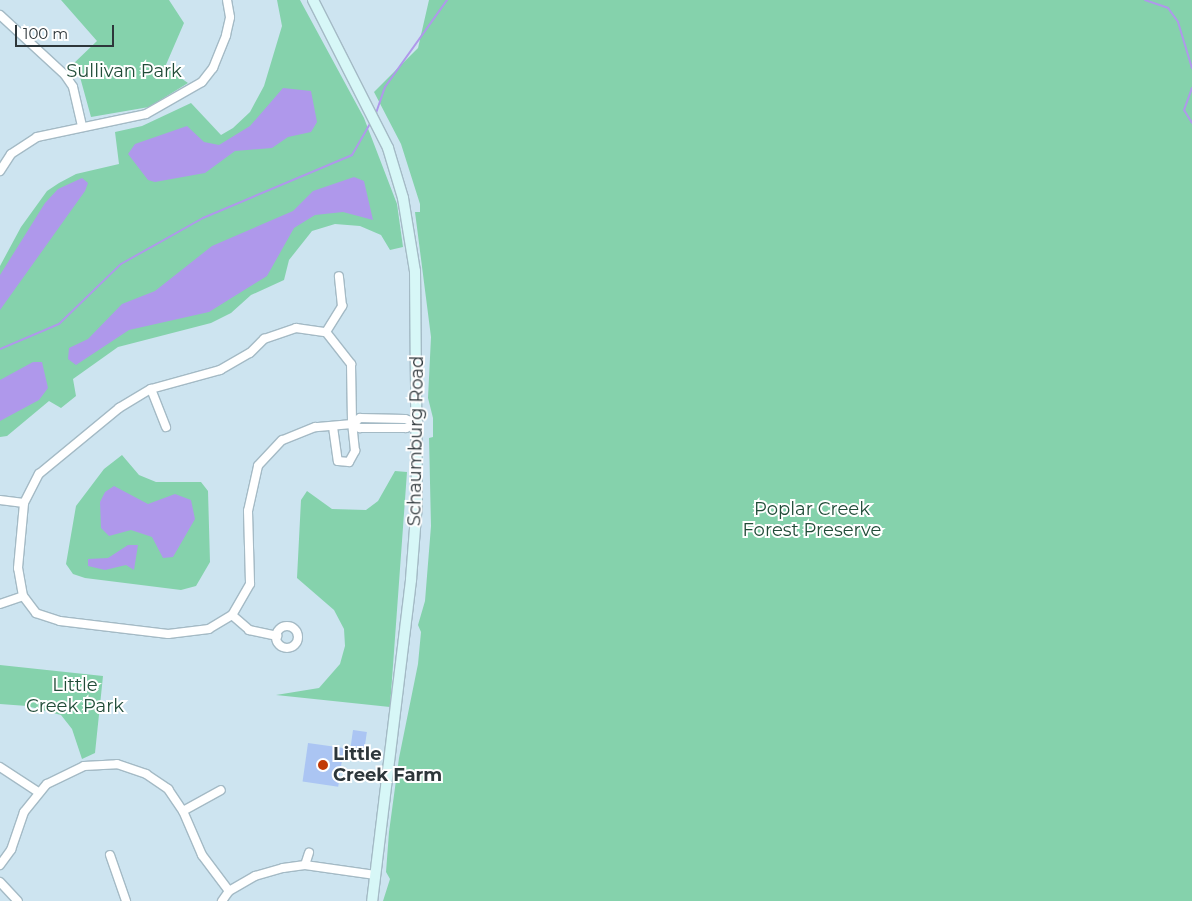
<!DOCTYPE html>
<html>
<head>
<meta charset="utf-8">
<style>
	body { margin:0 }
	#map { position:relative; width:1192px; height:901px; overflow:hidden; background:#cde4f0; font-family:Montserrat,sans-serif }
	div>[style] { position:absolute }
	.green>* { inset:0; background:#85d2ac }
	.water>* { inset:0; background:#af98eb }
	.stream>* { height:2px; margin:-1px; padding:0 1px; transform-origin:1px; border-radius:1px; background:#af98eb }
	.building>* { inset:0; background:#abc5f3; transform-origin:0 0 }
	.roads { filter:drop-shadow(1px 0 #a4bac5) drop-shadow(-1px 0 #a4bac5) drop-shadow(0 1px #a4bac5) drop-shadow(0 -1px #a4bac5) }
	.minor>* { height:8px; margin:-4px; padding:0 4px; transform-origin:4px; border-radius:4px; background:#fff }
	.minor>.ring { margin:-4px; padding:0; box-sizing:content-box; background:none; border:8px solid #fff; border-radius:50% }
	.secondary>* { height:10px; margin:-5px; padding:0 5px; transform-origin:5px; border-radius:5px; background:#d7f7f7 }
	.dots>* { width:14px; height:14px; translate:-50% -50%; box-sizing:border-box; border:2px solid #fff; border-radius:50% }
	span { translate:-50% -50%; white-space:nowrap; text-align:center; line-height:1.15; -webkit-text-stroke:4px #fff; paint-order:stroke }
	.park-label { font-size:18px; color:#214c38 }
	.street-label { font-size:18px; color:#2d363a }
	.poi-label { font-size:18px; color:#2d363a; font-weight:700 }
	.left { translate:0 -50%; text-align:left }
	.scale { position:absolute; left:15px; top:25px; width:99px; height:22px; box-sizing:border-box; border:2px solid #2d363a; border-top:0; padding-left:6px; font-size:15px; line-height:18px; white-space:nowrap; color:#2d363a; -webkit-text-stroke:4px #fff; paint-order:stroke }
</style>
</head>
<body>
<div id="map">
	<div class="green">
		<div style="clip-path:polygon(61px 0,169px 0,184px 23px,165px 67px,188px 83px,149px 107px,91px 117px,80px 77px,72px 65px,97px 41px)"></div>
		<div style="clip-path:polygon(277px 0,300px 0,364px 118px,397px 204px,403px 247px,390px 250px,381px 235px,360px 226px,335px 224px,312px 231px,289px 260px,284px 280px,251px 295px,231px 313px,211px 323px,118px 347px,73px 379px,76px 396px,61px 408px,49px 401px,7px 436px,0 437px,0 266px,21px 227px,47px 191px,59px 183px,76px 174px,119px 164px,115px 132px,142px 126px,191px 103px,221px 135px,233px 128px,250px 112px,264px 86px,282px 26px)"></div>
		<div style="clip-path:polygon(429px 0,1192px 0,1192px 901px,383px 901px,390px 879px,386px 872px,389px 832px,399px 758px,418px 664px,421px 632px,418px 625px,425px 601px,431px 526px,429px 438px,433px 437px,433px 418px,428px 398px,431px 337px,415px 212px,420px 212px,420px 204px,401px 144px,374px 92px,418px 48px)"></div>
		<div style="clip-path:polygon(122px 455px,139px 475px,156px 482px,201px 482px,208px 491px,210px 562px,196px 586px,181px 590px,85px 578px,73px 574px,66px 564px,76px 506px,104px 469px)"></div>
		<div style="clip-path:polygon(395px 471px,407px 472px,390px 707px,276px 695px,319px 688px,340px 664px,345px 646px,344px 629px,334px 610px,297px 578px,301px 500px,307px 491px,332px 509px,366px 510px,378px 501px)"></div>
		<div style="clip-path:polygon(0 665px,103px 676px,95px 753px,82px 759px,72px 729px,61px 715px,27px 706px,0 704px)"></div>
	</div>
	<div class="water">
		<div style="clip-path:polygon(283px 88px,311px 91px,317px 122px,311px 132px,288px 137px,272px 148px,235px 151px,205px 173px,155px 182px,148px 180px,128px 154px,135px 144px,187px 126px,204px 142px,219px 145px,250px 126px)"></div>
		<div style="clip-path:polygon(354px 177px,364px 181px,373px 220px,343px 212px,315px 215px,294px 228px,267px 276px,209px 312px,129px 330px,76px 365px,68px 359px,69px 348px,88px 339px,122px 304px,155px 291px,212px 246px,293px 211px,313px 191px)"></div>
		<div style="clip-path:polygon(82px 178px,88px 183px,85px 191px,0 310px,0 275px,45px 203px,58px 189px)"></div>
		<div style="clip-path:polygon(33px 362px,42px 362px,48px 388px,39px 400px,0 421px,0 380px)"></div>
		<div style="clip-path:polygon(114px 486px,148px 504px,175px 494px,191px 500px,195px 519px,173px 557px,163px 558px,152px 537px,131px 530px,109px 536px,101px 528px,100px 502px,105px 492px)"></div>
		<div style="clip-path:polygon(128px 545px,138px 545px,134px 570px,126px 565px,105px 570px,88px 566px,88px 559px,108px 558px)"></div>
	</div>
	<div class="stream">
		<div style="left:1145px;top:0;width:24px;rotate:19deg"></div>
		<div style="left:1168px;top:8px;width:17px;rotate:54deg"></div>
		<div style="left:1178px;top:22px;width:48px;rotate:73.1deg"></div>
		<div style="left:1192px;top:88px;width:23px;rotate:110deg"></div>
		<div style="left:1184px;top:110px;width:15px;rotate:58deg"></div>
		<div style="left:375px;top:116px;width:31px;rotate:-71deg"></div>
		<div style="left:385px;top:87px;width:107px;rotate:-54.5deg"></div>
		<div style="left:0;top:349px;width:64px;rotate:-23deg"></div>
		<div style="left:59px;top:324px;width:86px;rotate:-44.1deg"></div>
		<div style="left:121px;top:264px;width:94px;rotate:-29.3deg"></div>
		<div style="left:203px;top:218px;width:162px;rotate:-22.9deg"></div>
		<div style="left:352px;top:155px;width:38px;rotate:-60deg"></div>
	</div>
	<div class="building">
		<div style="left:353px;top:730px;width:14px;height:19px;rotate:8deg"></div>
		<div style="left:308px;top:743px;width:36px;height:39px;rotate:8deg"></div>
	</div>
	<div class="roads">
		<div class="minor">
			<div style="left:0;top:15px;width:88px;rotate:42.7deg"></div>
			<div style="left:65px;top:75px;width:14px;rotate:56deg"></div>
			<div style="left:73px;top:87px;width:39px;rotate:77deg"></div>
			<div style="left:0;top:171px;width:20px;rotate:-57deg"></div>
			<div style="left:11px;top:154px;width:31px;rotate:-33deg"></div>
			<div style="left:37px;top:137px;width:111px;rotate:-11.9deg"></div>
			<div style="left:146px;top:114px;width:64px;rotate:-29.7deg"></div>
			<div style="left:202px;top:82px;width:18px;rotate:-52deg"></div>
			<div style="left:213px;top:68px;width:35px;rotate:-68deg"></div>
			<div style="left:226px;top:35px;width:18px;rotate:-77deg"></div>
			<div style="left:230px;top:17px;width:17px;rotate:-100deg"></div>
			<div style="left:296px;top:328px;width:30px;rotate:8deg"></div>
			<div style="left:326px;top:332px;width:41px;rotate:52deg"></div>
			<div style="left:351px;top:364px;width:60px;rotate:89deg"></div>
			<div style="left:352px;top:424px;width:37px;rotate:175deg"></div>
			<div style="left:315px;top:427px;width:35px;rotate:158deg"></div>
			<div style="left:282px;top:440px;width:35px;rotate:133deg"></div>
			<div style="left:258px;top:466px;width:46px;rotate:102.5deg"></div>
			<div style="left:248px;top:511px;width:73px;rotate:88.4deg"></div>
			<div style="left:250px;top:584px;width:36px;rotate:120deg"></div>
			<div style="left:232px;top:615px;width:27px;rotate:149deg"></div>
			<div style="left:209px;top:629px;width:41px;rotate:173deg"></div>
			<div style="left:168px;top:634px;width:109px;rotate:-173.1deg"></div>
			<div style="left:60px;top:621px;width:25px;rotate:-162deg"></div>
			<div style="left:36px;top:613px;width:21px;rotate:-127deg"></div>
			<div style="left:23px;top:596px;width:28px;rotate:-100deg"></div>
			<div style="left:18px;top:568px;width:65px;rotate:-84.7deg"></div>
			<div style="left:24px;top:503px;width:33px;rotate:-63deg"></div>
			<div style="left:39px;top:474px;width:104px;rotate:-39.5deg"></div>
			<div style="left:119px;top:408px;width:37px;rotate:-31deg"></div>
			<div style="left:151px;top:389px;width:72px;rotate:-15.4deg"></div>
			<div style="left:220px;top:370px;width:34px;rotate:-30deg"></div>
			<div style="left:250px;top:353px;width:20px;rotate:-45deg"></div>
			<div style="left:264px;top:339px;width:34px;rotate:-19deg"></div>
			<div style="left:326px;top:332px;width:31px;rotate:-58deg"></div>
			<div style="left:342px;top:306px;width:30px;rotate:-96deg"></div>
			<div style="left:151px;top:389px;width:41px;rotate:68.5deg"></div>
			<div style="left:352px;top:424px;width:10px;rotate:-37deg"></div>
			<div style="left:360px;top:418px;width:45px;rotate:1.3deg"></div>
			<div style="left:405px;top:419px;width:14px;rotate:17deg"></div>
			<div style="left:352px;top:424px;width:9px;rotate:27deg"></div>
			<div style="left:360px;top:428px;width:46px"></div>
			<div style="left:406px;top:428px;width:13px;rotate:-23deg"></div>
			<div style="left:333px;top:427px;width:34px;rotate:82deg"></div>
			<div style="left:338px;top:461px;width:11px;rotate:5deg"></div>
			<div style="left:349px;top:462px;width:13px;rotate:-61deg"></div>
			<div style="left:355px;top:451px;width:27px;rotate:-96deg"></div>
			<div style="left:0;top:500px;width:24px;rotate:7deg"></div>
			<div style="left:0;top:604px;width:24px;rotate:-19deg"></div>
			<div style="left:232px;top:615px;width:23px;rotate:41deg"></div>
			<div style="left:249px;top:630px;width:29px;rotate:12deg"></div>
			<div class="ring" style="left:276px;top:626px;width:14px;height:14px"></div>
			<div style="left:0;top:767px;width:45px;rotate:33.3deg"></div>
			<div style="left:183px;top:811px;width:43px;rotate:-28.9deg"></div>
			<div style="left:110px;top:855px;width:49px;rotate:70.8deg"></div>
			<div style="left:0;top:865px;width:19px;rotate:-54deg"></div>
			<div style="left:11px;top:850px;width:40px;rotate:-71.1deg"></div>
			<div style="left:24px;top:812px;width:36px;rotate:-51deg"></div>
			<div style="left:47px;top:784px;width:41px;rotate:-25.9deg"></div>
			<div style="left:84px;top:766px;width:33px;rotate:-3deg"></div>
			<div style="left:117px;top:764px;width:31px;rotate:19deg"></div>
			<div style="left:146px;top:774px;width:27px;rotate:34deg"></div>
			<div style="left:168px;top:789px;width:27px;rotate:56deg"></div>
			<div style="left:183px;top:811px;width:48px;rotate:66.6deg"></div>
			<div style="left:202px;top:855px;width:45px;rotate:53.1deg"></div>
			<div style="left:305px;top:865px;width:13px;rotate:-72deg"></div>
			<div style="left:0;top:882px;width:26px;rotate:47deg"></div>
			<div style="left:222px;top:901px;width:12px;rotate:-55deg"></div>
			<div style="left:229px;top:891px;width:30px;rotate:-30deg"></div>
			<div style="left:255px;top:876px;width:29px;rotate:-16deg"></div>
			<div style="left:283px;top:868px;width:22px;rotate:-8deg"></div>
			<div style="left:305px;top:865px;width:71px;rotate:8.1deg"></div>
		</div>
		<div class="secondary">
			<div style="left:313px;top:0;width:166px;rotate:63.1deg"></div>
			<div style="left:388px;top:148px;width:52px;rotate:73.3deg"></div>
			<div style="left:403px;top:198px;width:74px;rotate:80.7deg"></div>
			<div style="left:415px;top:271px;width:232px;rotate:89.5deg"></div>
			<div style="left:417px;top:503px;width:77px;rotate:94.5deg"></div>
			<div style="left:411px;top:580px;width:323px;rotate:96.9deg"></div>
		</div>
	</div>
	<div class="dots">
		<div style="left:323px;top:765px;background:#c13906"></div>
	</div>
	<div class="park-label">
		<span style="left:124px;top:71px">Sullivan Park</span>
		<span style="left:812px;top:520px">Poplar Creek<br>Forest Preserve</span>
		<span style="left:75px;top:696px">Little<br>Creek Park</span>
	</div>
	<div class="street-label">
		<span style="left:416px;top:441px;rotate:-89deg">Schaumburg Road</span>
	</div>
	<div class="poi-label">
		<span class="left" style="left:333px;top:765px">Little<br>Creek Farm</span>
	</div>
	<div class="scale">100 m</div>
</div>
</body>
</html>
